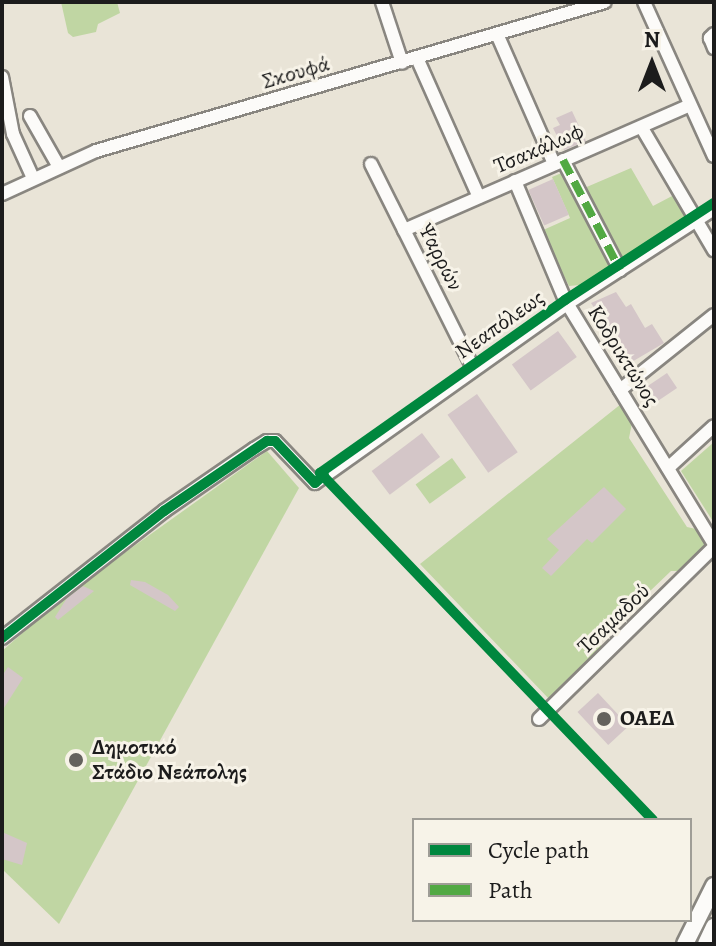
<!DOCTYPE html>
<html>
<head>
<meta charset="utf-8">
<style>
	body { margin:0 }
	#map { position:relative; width:716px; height:946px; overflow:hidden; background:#e9e4d7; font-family:Alegreya,serif }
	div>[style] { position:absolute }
	.green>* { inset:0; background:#c0d6a3; transform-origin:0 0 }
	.building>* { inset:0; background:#d4c6c8; transform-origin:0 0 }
	.roads { filter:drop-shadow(2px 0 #898680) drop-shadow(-2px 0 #898680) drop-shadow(0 2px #898680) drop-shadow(0 -2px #898680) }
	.minor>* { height:12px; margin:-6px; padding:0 6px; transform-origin:6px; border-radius:6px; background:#fcfbf9 }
	.major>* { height:16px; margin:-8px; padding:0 8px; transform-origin:8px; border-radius:8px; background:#fcfbf9 }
	.quiet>* { height:8px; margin-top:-4px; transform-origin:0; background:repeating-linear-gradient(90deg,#52a943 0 16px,transparent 0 24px) }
	.cycleway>* { height:10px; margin:-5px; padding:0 5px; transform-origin:5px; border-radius:5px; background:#00873e }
	.dots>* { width:22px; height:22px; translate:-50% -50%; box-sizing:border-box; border:4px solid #f7f3e8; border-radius:50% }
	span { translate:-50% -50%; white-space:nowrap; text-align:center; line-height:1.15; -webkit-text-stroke:6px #f7f3e8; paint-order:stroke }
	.street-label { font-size:22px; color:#1c1c1c }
	.poi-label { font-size:22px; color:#1c1c1c; font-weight:700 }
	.left { translate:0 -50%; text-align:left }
	.frame { position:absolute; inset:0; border:4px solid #1c1c1c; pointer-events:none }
	.legend { position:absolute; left:412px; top:818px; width:280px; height:104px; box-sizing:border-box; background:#f7f3e8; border:2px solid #9f9d96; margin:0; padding:10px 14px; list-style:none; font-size:24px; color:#1c1c1c }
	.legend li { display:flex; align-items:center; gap:16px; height:40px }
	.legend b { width:40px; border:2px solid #9f9d96 }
	.north { position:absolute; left:612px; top:24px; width:80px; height:80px; -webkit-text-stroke:6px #f7f3e8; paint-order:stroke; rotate:0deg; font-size:22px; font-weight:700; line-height:32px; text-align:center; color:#1c1c1c }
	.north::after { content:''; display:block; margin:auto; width:28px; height:36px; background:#1c1c1c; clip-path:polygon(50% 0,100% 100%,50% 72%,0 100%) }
</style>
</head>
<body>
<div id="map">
	<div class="green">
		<div style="clip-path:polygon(61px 2px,117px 2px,120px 13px,98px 24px,96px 32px,73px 37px,68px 33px)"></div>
		<div style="clip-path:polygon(631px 168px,653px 206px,674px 195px,688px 218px,580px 285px,569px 286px,541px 231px,570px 218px,552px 177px,564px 172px,575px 192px)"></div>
		<div style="clip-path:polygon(621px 404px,632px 423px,629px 438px,687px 527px,696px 529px,709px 549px,687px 571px,671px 571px,601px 638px,601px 652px,550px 700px,420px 564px)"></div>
		<div style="clip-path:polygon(714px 442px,714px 523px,681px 471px)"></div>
		<div style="clip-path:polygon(267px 451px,299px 488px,59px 924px,2px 869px,2px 651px,67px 594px)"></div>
		<div style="left:452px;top:458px;width:24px;height:45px;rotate:54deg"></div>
	</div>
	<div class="building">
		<div style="clip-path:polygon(572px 111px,586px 141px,564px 150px,553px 128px,560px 125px,556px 118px)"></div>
		<div style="left:553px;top:179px;width:39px;height:27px;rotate:66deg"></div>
		<div style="clip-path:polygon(616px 292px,626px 307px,631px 304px,645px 328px,652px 324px,664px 343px,630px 363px,591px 303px)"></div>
		<div style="left:558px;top:331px;width:32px;height:57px;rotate:54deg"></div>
		<div style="left:667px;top:373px;width:18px;height:25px;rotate:56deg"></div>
		<div style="left:477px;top:394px;width:71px;height:36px;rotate:55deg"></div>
		<div style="left:422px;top:433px;width:30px;height:63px;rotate:53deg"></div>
		<div style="clip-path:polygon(604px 487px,626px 509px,592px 543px,587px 539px,551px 576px,542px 568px,559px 550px,547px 539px)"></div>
		<div style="clip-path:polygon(131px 580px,145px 582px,168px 595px,179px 607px,175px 611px,130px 585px)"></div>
		<div style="clip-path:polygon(83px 586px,94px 591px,58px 620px,55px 617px,67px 598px)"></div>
		<div style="clip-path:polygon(8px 667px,23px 678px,2px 711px,2px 676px)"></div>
		<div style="left:598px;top:693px;width:45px;height:28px;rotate:47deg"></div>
		<div style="clip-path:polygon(2px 832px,27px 843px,22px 865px,2px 859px)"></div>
	</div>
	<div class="roads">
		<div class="minor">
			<div style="left:382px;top:2px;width:64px;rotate:71.8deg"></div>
			<div style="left:644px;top:2px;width:169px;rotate:65.6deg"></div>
			<div style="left:497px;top:34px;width:142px;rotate:66.3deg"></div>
			<div style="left:714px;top:34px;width:6px;rotate:135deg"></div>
			<div style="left:710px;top:38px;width:11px;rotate:68deg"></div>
			<div style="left:417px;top:58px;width:152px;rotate:66deg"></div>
			<div style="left:2px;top:77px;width:58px;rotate:79.1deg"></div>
			<div style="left:13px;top:134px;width:48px;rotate:65.6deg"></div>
			<div style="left:30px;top:116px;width:59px;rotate:60.4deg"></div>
			<div style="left:642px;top:128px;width:142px;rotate:59.5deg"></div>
			<div style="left:563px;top:160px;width:124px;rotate:62.6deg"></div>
			<div style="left:371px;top:164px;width:228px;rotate:63.4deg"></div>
			<div style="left:515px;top:181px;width:129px;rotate:67.2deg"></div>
			<div style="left:565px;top:300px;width:286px;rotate:58.6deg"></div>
			<div style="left:2px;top:194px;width:103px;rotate:-24.6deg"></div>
			<div style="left:96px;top:151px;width:530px;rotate:-16.32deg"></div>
			<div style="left:404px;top:230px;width:312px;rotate:-23.6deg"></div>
			<div style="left:620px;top:390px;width:120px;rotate:-38.6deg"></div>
			<div style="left:668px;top:468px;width:62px;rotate:-42.4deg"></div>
			<div style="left:2px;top:638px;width:206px;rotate:-38.1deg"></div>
			<div style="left:164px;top:511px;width:109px;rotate:-34.6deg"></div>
			<div style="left:254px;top:449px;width:15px;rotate:-32deg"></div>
			<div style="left:267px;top:441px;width:8px"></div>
			<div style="left:275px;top:441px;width:58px;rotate:46.4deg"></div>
			<div style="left:315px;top:483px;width:309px;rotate:-35.4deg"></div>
			<div style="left:567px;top:304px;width:175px;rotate:-32.9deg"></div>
			<div style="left:539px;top:719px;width:245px;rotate:-44.5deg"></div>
		</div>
		<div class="major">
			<div style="left:685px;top:944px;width:65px;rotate:-63.4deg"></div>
			<div style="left:706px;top:944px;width:19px;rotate:-65deg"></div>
		</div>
	</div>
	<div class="quiet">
		<div style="left:563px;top:160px;width:124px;rotate:62.6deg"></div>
	</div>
	<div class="cycleway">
		<div style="left:2px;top:638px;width:206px;rotate:-38.1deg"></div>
		<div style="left:164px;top:511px;width:125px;rotate:-34.2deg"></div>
		<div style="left:267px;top:441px;width:8px"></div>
		<div style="left:275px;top:441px;width:58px;rotate:46.4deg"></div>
		<div style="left:315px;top:483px;width:12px;rotate:-42deg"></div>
		<div style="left:653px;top:820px;width:481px;rotate:-133.8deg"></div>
		<div style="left:320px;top:473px;width:300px;rotate:-35.2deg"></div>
		<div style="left:565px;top:300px;width:178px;rotate:-33.1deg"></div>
	</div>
	<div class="dots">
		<div style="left:604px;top:719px;background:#64625d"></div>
		<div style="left:76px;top:760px;background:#64625d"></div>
	</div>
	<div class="street-label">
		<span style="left:296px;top:73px;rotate:-16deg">Σκουφά</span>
		<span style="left:539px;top:149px;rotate:-23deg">Τσακάλωφ</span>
		<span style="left:440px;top:257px;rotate:63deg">Ψαρρών</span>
		<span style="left:500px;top:325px;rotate:-35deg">Νεαπόλεως</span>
		<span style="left:623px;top:356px;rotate:58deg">Κοδρικτώνος</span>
		<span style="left:614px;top:619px;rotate:-44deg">Τσαμαδού</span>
	</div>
	<div class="poi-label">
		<span class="left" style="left:620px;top:719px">ΟΑΕΔ</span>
		<span class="left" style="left:92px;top:760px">Δημοτικό<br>Στάδιο Νεάπολης</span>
	</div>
	<div class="frame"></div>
	<ul class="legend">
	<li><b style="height:10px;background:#00873e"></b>Cycle path</li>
	<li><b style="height:10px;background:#52a943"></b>Path</li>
	</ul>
	<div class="north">N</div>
</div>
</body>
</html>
